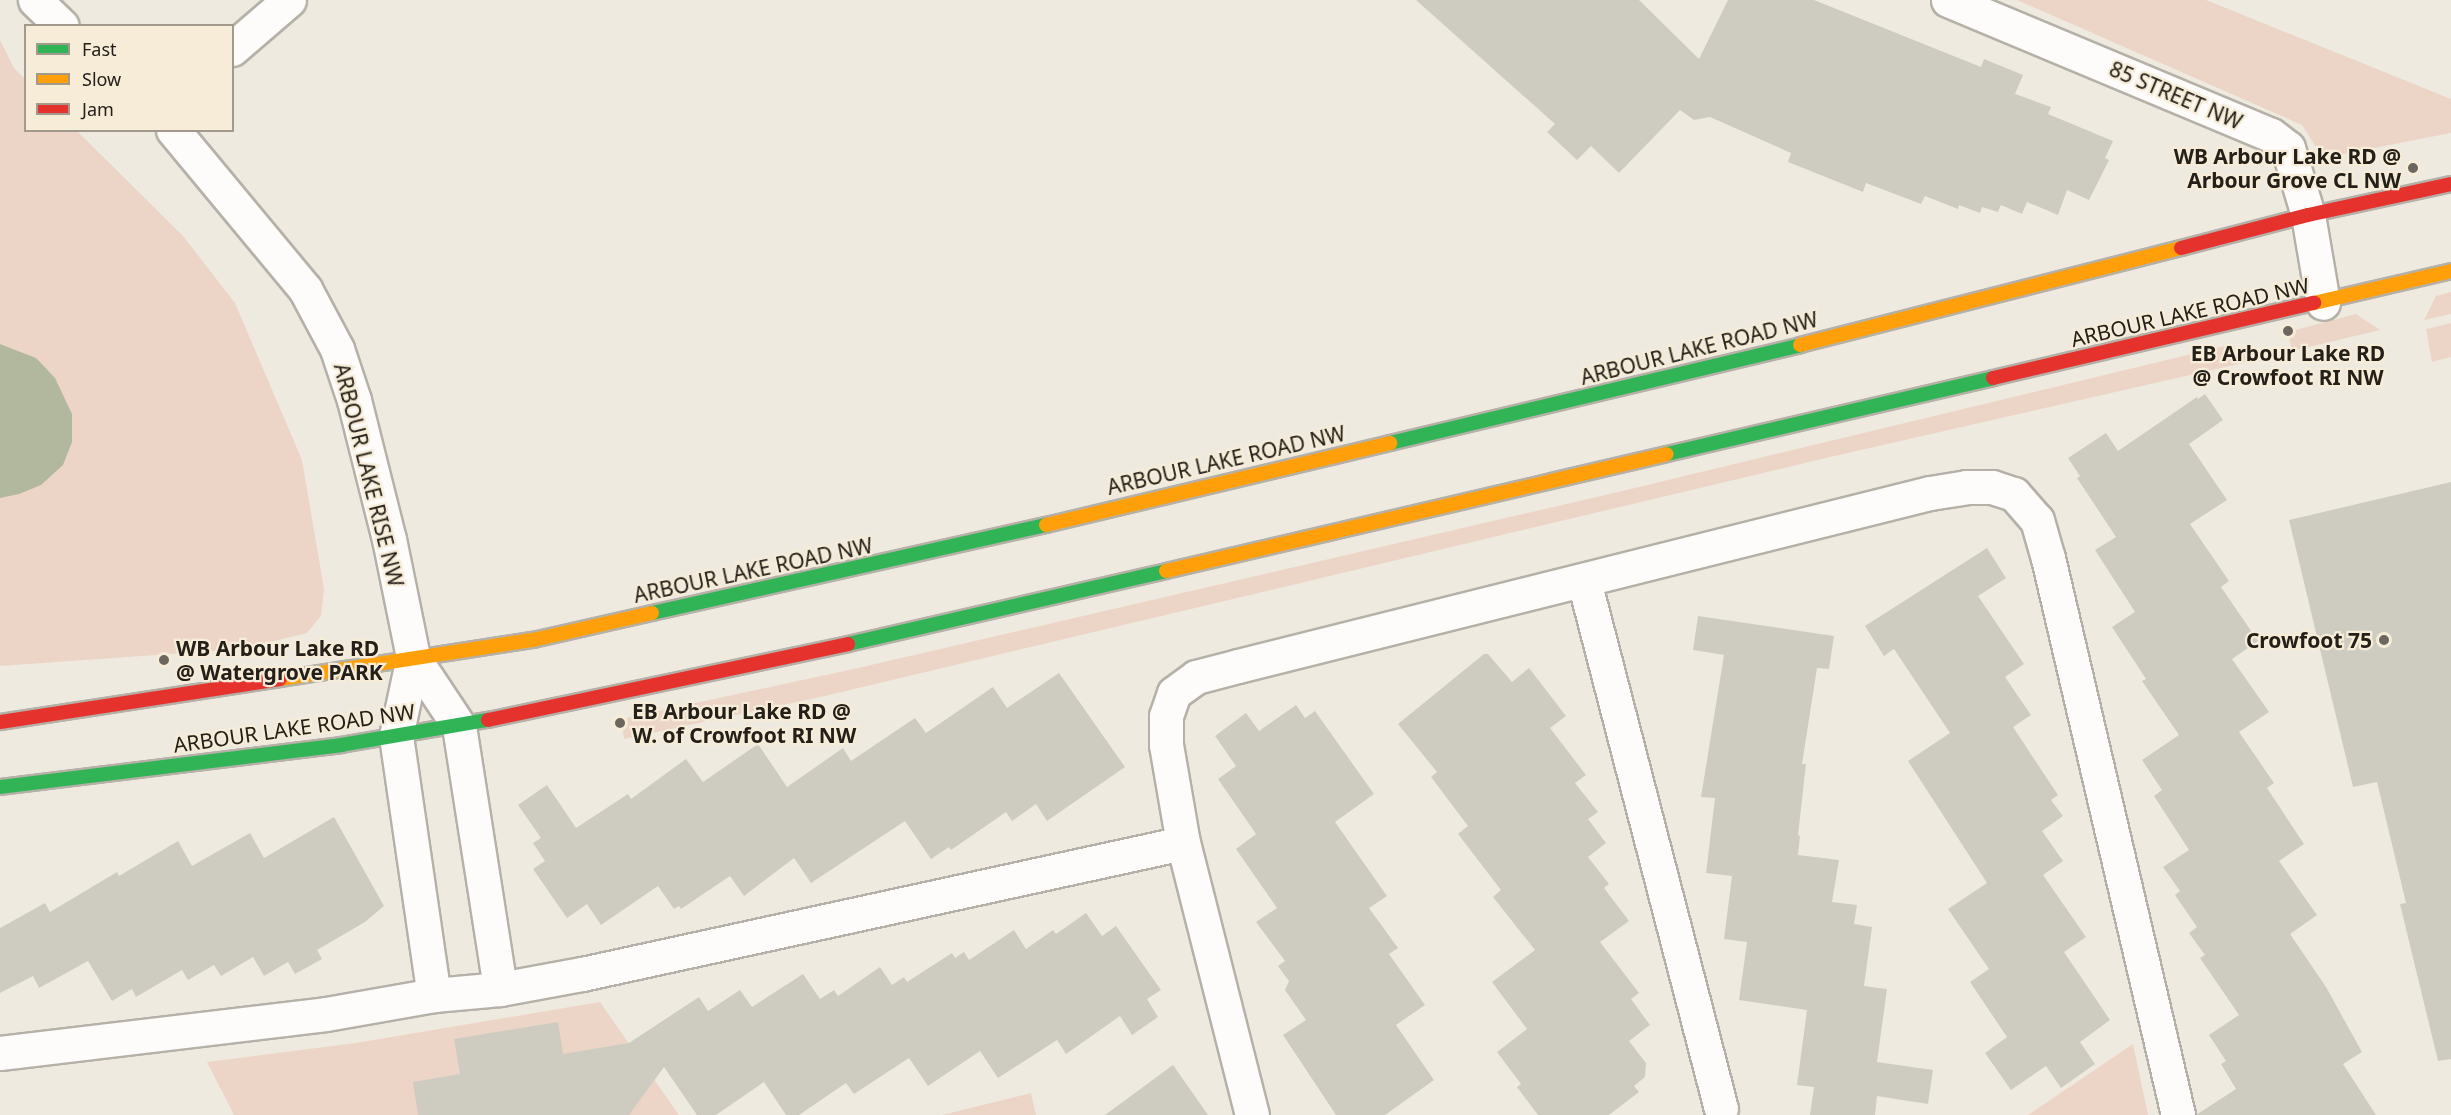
<!DOCTYPE html>
<html>
<head>
<meta charset="utf-8">
<style>
	body { margin:0 }
	#map { position:relative; width:2451px; height:1115px; overflow:hidden; background:#efeadf; font-family:"Noto Sans",sans-serif }
	div>[style] { position:absolute }
	.green>* { inset:0; background:#ecd5c7 }
	.water>* { inset:0; background:#b1b89d }
	.building>* { inset:0; background:#ceccc0 }
	.roads { filter:drop-shadow(2px 0 #b5b1a8) drop-shadow(-2px 0 #b5b1a8) drop-shadow(0 2px #b5b1a8) drop-shadow(0 -2px #b5b1a8) }
	.street>* { height:33px; margin:-16.5px; padding:0 16.5px; transform-origin:16.5px; border-radius:16.5px; background:#fdfcfa }
	.fast>* { height:14px; margin:-7px; padding:0 7px; transform-origin:7px; border-radius:7px; background:#30b455 }
	.slow>* { height:14px; margin:-7px; padding:0 7px; transform-origin:7px; border-radius:7px; background:#ff9f0a }
	.jam>* { height:14px; margin:-7px; padding:0 7px; transform-origin:7px; border-radius:7px; background:#e5322d }
	.dots>* { width:16px; height:16px; translate:-50% -50%; box-sizing:border-box; border:3px solid #f6ecd8; border-radius:50% }
	span { translate:-50% -50%; white-space:nowrap; text-align:center; line-height:1.15; -webkit-text-stroke:4.5px #f6ecd8; paint-order:stroke }
	.street-label { font-size:21px; color:#242019 }
	.poi-label { font-size:21px; color:#242019; font-weight:700 }
	.right { translate:-100% -50%; text-align:right }
	.left { translate:0 -50%; text-align:left }
	.legend { position:absolute; left:24px; top:24px; width:210px; height:108px; box-sizing:border-box; background:#f6ecd8; border:2px solid #a29a8c; margin:0; padding:8px 10px; list-style:none; font-size:18px; color:#242019 }
	.legend li { display:flex; align-items:center; gap:12px; height:30px }
	.legend b { width:30px; border:2px solid #a29a8c }
</style>
</head>
<body>
<div id="map">
	<div class="green">
		<div style="clip-path:polygon(2017px 0,2206px 0,2451px 99px,2451px 133px,2323px 158px,2302px 125px)"></div>
		<div style="clip-path:polygon(0 40px,14px 68px,25px 79px,26px 130px,77px 131px,183px 236px,235px 303px,302px 460px,324px 589px,321px 616px,307px 633px,241px 649px,0 666px)"></div>
		<div style="clip-path:polygon(2451px 292px,2451px 314px,2424px 320px,2436px 296px)"></div>
		<div style="clip-path:polygon(2356px 314px,2380px 330px,2292px 351px,2288px 332px)"></div>
		<div style="clip-path:polygon(2451px 323px,2451px 357px,2432px 362px,2426px 329px)"></div>
		<div style="clip-path:polygon(2233px 344px,2236px 353px,2253px 349px,2256px 360px,1826px 458px,825px 696px,624px 739px,621px 719px,858px 668px,1614px 493px)"></div>
		<div style="clip-path:polygon(600px 1002px,679px 1115px,234px 1115px,207px 1062px,356px 1043px)"></div>
		<div style="clip-path:polygon(2133px 1044px,2148px 1115px,2028px 1115px)"></div>
		<div style="clip-path:polygon(1031px 1093px,1036px 1115px,942px 1115px)"></div>
	</div>
	<div class="water">
		<div style="clip-path:polygon(0 344px,36px 358px,55px 378px,72px 414px,72px 442px,63px 465px,41px 485px,19px 494px,0 498px)"></div>
	</div>
	<div class="building">
		<div style="clip-path:polygon(1416px 0,1639px 0,1699px 59px,1728px 0,1814px 0,1981px 67px,1984px 59px,2023px 75px,2015px 94px,2051px 107px,2048px 114px,2113px 141px,2105px 158px,2109px 160px,2089px 200px,2067px 190px,2058px 215px,2027px 202px,2022px 214px,2001px 205px,1998px 212px,1982px 207px,1980px 213px,1959px 205px,1958px 209px,1925px 196px,1921px 204px,1866px 183px,1863px 192px,1788px 162px,1791px 153px,1710px 117px,1694px 120px,1680px 110px,1619px 173px,1591px 146px,1577px 160px,1547px 132px,1555px 124px)"></div>
		<div style="clip-path:polygon(2205px 394px,2223px 420px,2189px 444px,2227px 500px,2190px 524px,2229px 581px,2221px 587px,2258px 641px,2232px 659px,2269px 712px,2239px 732px,2274px 783px,2267px 788px,2304px 844px,2279px 861px,2317px 915px,2290px 934px,2326px 987px,2362px 1052px,2343px 1064px,2376px 1115px,2196px 1115px,2236px 1089px,2221px 1064px,2226px 1061px,2209px 1035px,2239px 1015px,2200px 958px,2205px 955px,2189px 933px,2197px 927px,2175px 895px,2180px 891px,2163px 867px,2189px 850px,2154px 796px,2162px 790px,2142px 760px,2179px 735px,2142px 681px,2146px 679px,2112px 627px,2135px 612px,2095px 550px,2116px 537px,2077px 478px,2080px 476px,2068px 458px,2106px 433px,2118px 451px,2197px 397px,2198px 399px)"></div>
		<div style="clip-path:polygon(2451px 482px,2451px 1059px,2438px 1061px,2400px 904px,2406px 903px,2377px 782px,2353px 787px,2289px 520px)"></div>
		<div style="clip-path:polygon(1987px 548px,2006px 578px,1978px 596px,2024px 664px,2005px 677px,2031px 715px,2013px 727px,2058px 795px,2051px 800px,2063px 816px,2042px 831px,2063px 861px,2043px 875px,2086px 937px,2064px 952px,2110px 1020px,2080px 1042px,2095px 1064px,2061px 1088px,2046px 1066px,2011px 1090px,1985px 1053px,2007px 1037px,1970px 982px,1989px 969px,1948px 909px,1987px 883px,1908px 761px,1950px 733px,1894px 649px,1884px 656px,1865px 626px)"></div>
		<div style="clip-path:polygon(1698px 616px,1834px 636px,1829px 669px,1817px 668px,1802px 764px,1806px 764px,1798px 835px,1800px 836px,1798px 855px,1839px 860px,1832px 902px,1857px 905px,1854px 924px,1872px 927px,1864px 986px,1887px 989px,1877px 1062px,1933px 1070px,1928px 1104px,1877px 1096px,1875px 1115px,1810px 1115px,1814px 1087px,1797px 1085px,1807px 1010px,1739px 1000px,1747px 942px,1724px 939px,1732px 876px,1706px 873px,1715px 798px,1701px 797px,1724px 655px,1693px 650px)"></div>
		<div style="clip-path:polygon(1484px 654px,1488px 654px,1512px 682px,1529px 668px,1566px 716px,1550px 728px,1586px 775px,1575px 783px,1598px 812px,1588px 819px,1606px 843px,1588px 857px,1609px 884px,1604px 888px,1629px 921px,1600px 942px,1639px 993px,1631px 999px,1650px 1025px,1629px 1041px,1646px 1063px,1645px 1077px,1634px 1086px,1639px 1092px,1609px 1115px,1538px 1115px,1517px 1087px,1521px 1084px,1497px 1052px,1527px 1029px,1492px 982px,1535px 950px,1493px 897px,1501px 890px,1458px 834px,1468px 826px,1431px 777px,1437px 772px,1398px 724px)"></div>
		<div style="clip-path:polygon(1059px 673px,1125px 767px,1047px 821px,1036px 804px,1012px 821px,1006px 812px,951px 850px,949px 847px,931px 859px,905px 821px,811px 883px,794px 858px,744px 896px,730px 876px,681px 909px,679px 906px,674px 909px,658px 886px,601px 925px,587px 904px,567px 918px,533px 869px,545px 861px,533px 843px,541px 838px,518px 805px,547px 785px,576px 828px,628px 794px,631px 799px,686px 759px,703px 782px,758px 744px,787px 787px,843px 748px,851px 761px,915px 718px,926px 733px,993px 687px,1007px 708px)"></div>
		<div style="clip-path:polygon(1296px 705px,1305px 718px,1315px 711px,1374px 794px,1335px 822px,1387px 896px,1369px 908px,1398px 948px,1389px 954px,1425px 1005px,1396px 1025px,1434px 1080px,1385px 1115px,1336px 1115px,1283px 1035px,1306px 1020px,1285px 990px,1289px 981px,1278px 966px,1285px 961px,1256px 922px,1277px 908px,1236px 849px,1256px 834px,1218px 779px,1236px 766px,1215px 736px,1246px 713px,1259px 731px)"></div>
		<div style="clip-path:polygon(334px 817px,384px 906px,365px 922px,317px 950px,322px 959px,295px 974px,288px 962px,264px 976px,253px 957px,221px 976px,214px 965px,188px 980px,182px 970px,136px 997px,132px 989px,112px 1001px,88px 961px,39px 988px,33px 976px,0 993px,0 928px,45px 903px,50px 912px,117px 872px,119px 876px,178px 841px,192px 866px,250px 833px,264px 858px)"></div>
		<div style="clip-path:polygon(1086px 913px,1102px 936px,1116px 926px,1161px 990px,1147px 999px,1158px 1017px,1132px 1035px,1120px 1016px,1066px 1054px,1057px 1040px,998px 1078px,980px 1051px,928px 1086px,909px 1058px,854px 1094px,846px 1083px,799px 1115px,786px 1115px,764px 1082px,716px 1115px,697px 1115px,664px 1067px,629px 1115px,418px 1115px,413px 1082px,460px 1074px,454px 1039px,558px 1022px,563px 1054px,629px 1043px,699px 997px,708px 1011px,740px 990px,752px 1007px,803px 974px,820px 999px,834px 990px,838px 996px,880px 967px,892px 985px,904px 977px,907px 982px,952px 953px,955px 958px,964px 952px,969px 960px,1014px 930px,1026px 949px,1053px 930px,1056px 934px)"></div>
		<div style="clip-path:polygon(1173px 1065px,1208px 1115px,1105px 1115px)"></div>
	</div>
	<div class="roads">
		<div class="street">
			<div style="left:35px;top:0;width:37px;rotate:44deg"></div>
			<div style="left:1948px;top:0;width:350px;rotate:22.7deg"></div>
			<div style="left:2271px;top:135px;width:21px;rotate:37deg"></div>
			<div style="left:2288px;top:148px;width:70px;rotate:73.4deg"></div>
			<div style="left:2308px;top:215px;width:89px;rotate:80.3deg"></div>
			<div style="left:232px;top:49px;width:75px;rotate:-40.7deg"></div>
			<div style="left:173px;top:130px;width:207px;rotate:50.3deg"></div>
			<div style="left:305px;top:289px;width:68px;rotate:61.9deg"></div>
			<div style="left:337px;top:349px;width:54px;rotate:71.6deg"></div>
			<div style="left:354px;top:400px;width:143px;rotate:75.9deg"></div>
			<div style="left:389px;top:539px;width:120px;rotate:78.5deg"></div>
			<div style="left:413px;top:657px;width:83px;rotate:56.3deg"></div>
			<div style="left:459px;top:726px;width:266px;rotate:81.1deg"></div>
			<div style="left:1584px;top:581px;width:545px;rotate:75.45deg"></div>
			<div style="left:413px;top:657px;width:81px;rotate:102.1deg"></div>
			<div style="left:396px;top:736px;width:262px;rotate:81.7deg"></div>
			<div style="left:0;top:1053px;width:328px;rotate:-6.8deg"></div>
			<div style="left:326px;top:1014px;width:110px;rotate:-10deg"></div>
			<div style="left:434px;top:995px;width:66px;rotate:-5.2deg"></div>
			<div style="left:500px;top:989px;width:83px;rotate:-10.4deg"></div>
			<div style="left:582px;top:974px;width:615px;rotate:-12.3deg"></div>
			<div style="left:1252px;top:1115px;width:281px;rotate:-104.2deg"></div>
			<div style="left:1183px;top:843px;width:99px;rotate:-99.8deg"></div>
			<div style="left:1166px;top:745px;width:29px;rotate:-90deg"></div>
			<div style="left:1166px;top:716px;width:24px;rotate:-71deg"></div>
			<div style="left:1174px;top:693px;width:27px;rotate:-36deg"></div>
			<div style="left:1196px;top:677px;width:43px;rotate:-14.7deg"></div>
			<div style="left:1238px;top:666px;width:713px;rotate:-14.04deg"></div>
			<div style="left:1930px;top:493px;width:36px;rotate:-9deg"></div>
			<div style="left:1966px;top:487px;width:26px"></div>
			<div style="left:1992px;top:487px;width:23px;rotate:18deg"></div>
			<div style="left:2014px;top:494px;width:35px;rotate:49deg"></div>
			<div style="left:2037px;top:520px;width:40px;rotate:74deg"></div>
			<div style="left:2048px;top:558px;width:572px;rotate:76.86deg"></div>
		</div>
		<div class="fast">
			<div style="left:1390px;top:443px;width:422px;rotate:-13.4deg"></div>
			<div style="left:1667px;top:454px;width:335px;rotate:-13.1deg"></div>
			<div style="left:652px;top:613px;width:404px;rotate:-12.6deg"></div>
			<div style="left:848px;top:644px;width:326px;rotate:-12.9deg"></div>
			<div style="left:0;top:787px;width:344px;rotate:-7deg"></div>
			<div style="left:341px;top:745px;width:149px;rotate:-9.7deg"></div>
		</div>
		<div class="slow">
			<div style="left:2314px;top:303px;width:141px;rotate:-13.1deg"></div>
			<div style="left:1800px;top:345px;width:393px;rotate:-14.3deg"></div>
			<div style="left:1046px;top:525px;width:354px;rotate:-13.4deg"></div>
			<div style="left:1166px;top:571px;width:514px;rotate:-13.14deg"></div>
			<div style="left:280px;top:679px;width:256px;rotate:-8.8deg"></div>
			<div style="left:533px;top:640px;width:122px;rotate:-12.8deg"></div>
		</div>
		<div class="jam">
			<div style="left:2181px;top:248px;width:131px;rotate:-14.6deg"></div>
			<div style="left:2308px;top:215px;width:146px;rotate:-12.2deg"></div>
			<div style="left:1993px;top:378px;width:330px;rotate:-13.2deg"></div>
			<div style="left:488px;top:720px;width:368px;rotate:-11.9deg"></div>
			<div style="left:0;top:722px;width:283px;rotate:-8.7deg"></div>
		</div>
	</div>
	<div class="dots">
		<div style="left:2413px;top:168px;background:#6b675e"></div>
		<div style="left:2288px;top:331px;background:#6b675e"></div>
		<div style="left:2384px;top:640px;background:#6b675e"></div>
		<div style="left:164px;top:660px;background:#6b675e"></div>
		<div style="left:620px;top:723px;background:#6b675e"></div>
	</div>
	<div class="street-label">
		<span style="left:2176px;top:95px;rotate:23deg">85 STREET NW</span>
		<span style="left:2190px;top:312px;rotate:-13deg">ARBOUR LAKE ROAD NW</span>
		<span style="left:1699px;top:348px;rotate:-14deg">ARBOUR LAKE ROAD NW</span>
		<span style="left:1226px;top:460px;rotate:-13deg">ARBOUR LAKE ROAD NW</span>
		<span style="left:369px;top:475px;rotate:76deg">ARBOUR LAKE RISE NW</span>
		<span style="left:753px;top:570px;rotate:-12deg">ARBOUR LAKE ROAD NW</span>
		<span style="left:294px;top:728px;rotate:-8deg">ARBOUR LAKE ROAD NW</span>
	</div>
	<div class="poi-label">
		<span class="right" style="left:2401px;top:168px">WB Arbour Lake RD @<br>Arbour Grove CL NW</span>
		<span style="left:2288px;top:365px">EB Arbour Lake RD<br>@ Crowfoot RI NW</span>
		<span class="right" style="left:2372px;top:640px">Crowfoot 75</span>
		<span class="left" style="left:176px;top:660px">WB Arbour Lake RD<br>@ Watergrove PARK</span>
		<span class="left" style="left:632px;top:723px">EB Arbour Lake RD @<br>W. of Crowfoot RI NW</span>
	</div>
	<ul class="legend">
	<li><b style="height:8px;background:#30b455"></b>Fast</li>
	<li><b style="height:8px;background:#ff9f0a"></b>Slow</li>
	<li><b style="height:8px;background:#e5322d"></b>Jam</li>
	</ul>
</div>
</body>
</html>
